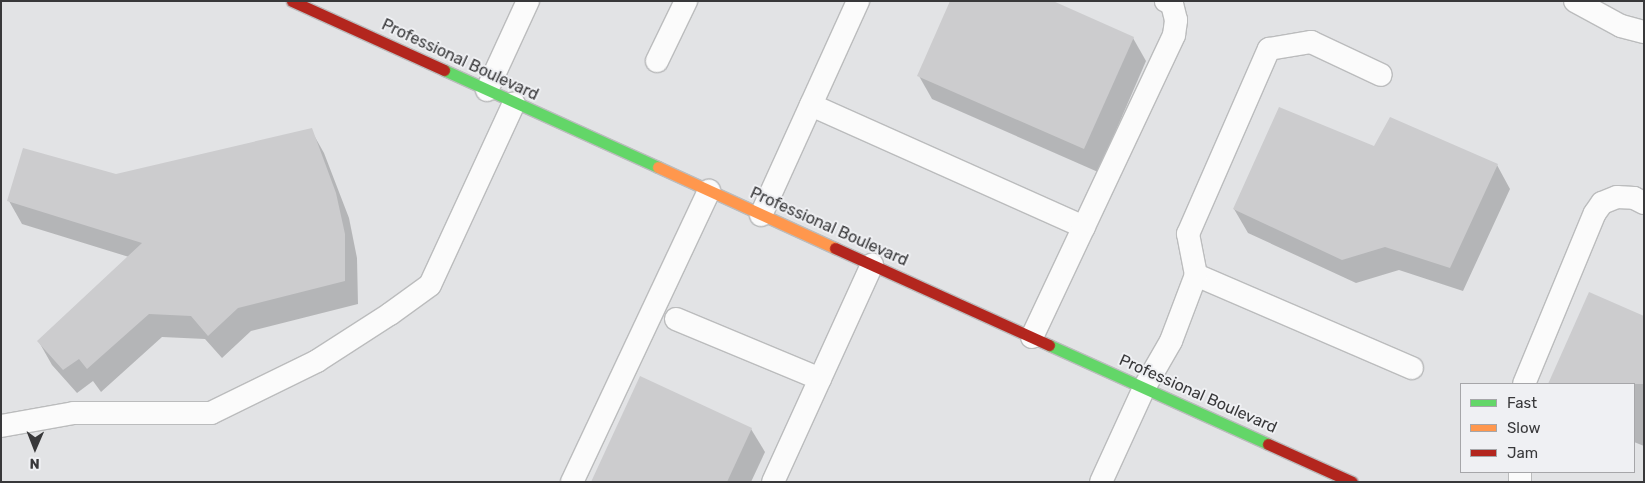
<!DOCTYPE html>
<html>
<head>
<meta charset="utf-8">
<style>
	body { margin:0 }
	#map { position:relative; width:1645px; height:483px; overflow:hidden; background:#e2e3e5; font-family:Rubik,sans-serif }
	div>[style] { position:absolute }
	.shadow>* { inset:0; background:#0003 }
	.building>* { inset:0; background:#ccccce }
	.roads { filter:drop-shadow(1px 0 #bbbcbd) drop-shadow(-1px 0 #bbbcbd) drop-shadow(0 1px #bbbcbd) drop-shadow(0 -1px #bbbcbd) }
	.lane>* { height:22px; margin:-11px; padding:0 11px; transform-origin:11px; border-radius:11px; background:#fbfbfb }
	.fast>* { height:11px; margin:-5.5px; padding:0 5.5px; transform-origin:5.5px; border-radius:5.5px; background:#63d668 }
	.slow>* { height:11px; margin:-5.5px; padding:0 5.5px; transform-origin:5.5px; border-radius:5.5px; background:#ff974d }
	.jam>* { height:11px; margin:-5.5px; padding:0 5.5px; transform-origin:5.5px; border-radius:5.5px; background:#b3261e }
	span { translate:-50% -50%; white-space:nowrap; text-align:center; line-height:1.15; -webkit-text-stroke:4px #eff0f3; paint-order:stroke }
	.street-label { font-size:16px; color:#38383a }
	.frame { position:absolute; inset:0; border:2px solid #38383a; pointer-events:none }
	.legend { position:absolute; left:1460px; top:383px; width:175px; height:90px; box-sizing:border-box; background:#eff0f3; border:1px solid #a6a6a9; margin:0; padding:6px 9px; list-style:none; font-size:15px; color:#38383a }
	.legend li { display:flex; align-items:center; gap:10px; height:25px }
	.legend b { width:25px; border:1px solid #a6a6a9 }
	.north { position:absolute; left:10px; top:423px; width:50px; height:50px; -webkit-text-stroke:4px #eff0f3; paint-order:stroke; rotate:181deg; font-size:14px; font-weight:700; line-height:20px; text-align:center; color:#38383a }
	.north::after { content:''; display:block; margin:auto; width:18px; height:22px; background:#38383a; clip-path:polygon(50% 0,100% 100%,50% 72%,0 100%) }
</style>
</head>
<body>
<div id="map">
	<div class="shadow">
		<div style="clip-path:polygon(1133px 38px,1146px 61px,1098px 172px,932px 99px,919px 76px)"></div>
		<div style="clip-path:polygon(311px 130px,324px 153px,349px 218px,357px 258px,358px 304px,251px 331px,222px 358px,205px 339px,162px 337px,101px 392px,93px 381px,77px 393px,52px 365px,39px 342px,129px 257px,22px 224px,9px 201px)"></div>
		<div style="clip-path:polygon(1375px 148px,1497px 165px,1510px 189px,1463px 291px,1399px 270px,1356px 283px,1248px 233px,1234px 209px)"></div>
		<div style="clip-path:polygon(1590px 294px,1644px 318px,1644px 446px,1634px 442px,1634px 384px,1549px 384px)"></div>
		<div style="clip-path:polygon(751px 429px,765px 452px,751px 482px,592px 482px)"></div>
	</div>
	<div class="building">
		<div style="clip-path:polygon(950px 1px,1053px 1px,1134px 37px,1084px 149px,917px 76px)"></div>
		<div style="clip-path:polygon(1279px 107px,1374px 146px,1390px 117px,1498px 164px,1450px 268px,1385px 247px,1342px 260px,1233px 209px)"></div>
		<div style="clip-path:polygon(312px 128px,336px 193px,345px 234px,345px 281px,238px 308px,208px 336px,191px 316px,149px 314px,87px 369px,79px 359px,63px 370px,37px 341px,142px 243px,7px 201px,23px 148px,116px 174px)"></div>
		<div style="clip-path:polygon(1589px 292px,1644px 316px,1644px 384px,1548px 384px)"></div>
		<div style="clip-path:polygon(640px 376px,752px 428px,727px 482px,591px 482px)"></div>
	</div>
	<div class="roads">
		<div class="lane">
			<div style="left:1575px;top:1px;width:52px;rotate:28.5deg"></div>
			<div style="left:1621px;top:26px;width:24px;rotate:15deg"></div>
			<div style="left:657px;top:61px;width:67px;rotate:-64.2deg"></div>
			<div style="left:487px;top:90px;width:98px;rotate:-65.3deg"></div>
			<div style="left:811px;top:105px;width:299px;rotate:24.1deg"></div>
			<div style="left:761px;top:215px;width:235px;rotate:-65.6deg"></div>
			<div style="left:1196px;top:275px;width:235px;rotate:23.3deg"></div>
			<div style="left:676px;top:319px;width:156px;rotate:22.6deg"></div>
			<div style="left:1032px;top:337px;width:334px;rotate:-64.8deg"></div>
			<div style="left:1174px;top:35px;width:15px;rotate:-82deg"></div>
			<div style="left:1176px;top:20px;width:16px;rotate:-104deg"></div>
			<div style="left:1172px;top:4px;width:7px;rotate:-153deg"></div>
			<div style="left:1524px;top:384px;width:185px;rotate:-67.5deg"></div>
			<div style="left:1595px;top:213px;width:12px;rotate:-55deg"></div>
			<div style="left:1602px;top:203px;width:16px;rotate:-22deg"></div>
			<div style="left:1617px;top:197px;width:17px;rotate:3deg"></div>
			<div style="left:1634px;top:198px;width:11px;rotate:27deg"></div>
			<div style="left:1px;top:426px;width:74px;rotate:-10.1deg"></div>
			<div style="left:74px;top:413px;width:137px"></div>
			<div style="left:211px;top:413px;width:118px;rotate:-26.1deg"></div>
			<div style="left:317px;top:361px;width:87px;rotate:-32.8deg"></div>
			<div style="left:390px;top:314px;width:49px;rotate:-35.9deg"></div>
			<div style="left:430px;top:285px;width:200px;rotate:-65.2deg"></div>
			<div style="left:1520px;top:472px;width:10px;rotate:90deg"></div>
			<div style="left:572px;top:482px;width:322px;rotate:-64.8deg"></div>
			<div style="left:773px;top:482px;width:239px;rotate:-65.5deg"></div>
			<div style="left:1101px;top:482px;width:103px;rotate:-65.4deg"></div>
			<div style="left:1144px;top:388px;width:54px;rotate:-60.1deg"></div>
			<div style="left:1171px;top:341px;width:71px;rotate:-69.3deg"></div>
			<div style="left:1196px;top:275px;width:42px;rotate:-101deg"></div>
			<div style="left:1188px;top:234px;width:202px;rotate:-66.4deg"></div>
			<div style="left:1269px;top:49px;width:43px;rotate:-9.5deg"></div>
			<div style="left:1311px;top:42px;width:77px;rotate:25.2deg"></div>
		</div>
		<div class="fast">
			<div style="left:444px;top:70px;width:235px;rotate:24.4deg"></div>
			<div style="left:1049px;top:345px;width:240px;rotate:24.3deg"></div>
		</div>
		<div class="slow">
			<div style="left:658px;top:167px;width:195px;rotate:24.6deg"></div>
		</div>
		<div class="jam">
			<div style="left:292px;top:1px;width:167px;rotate:24.4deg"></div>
			<div style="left:835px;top:248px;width:235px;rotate:24.4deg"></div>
			<div style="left:1268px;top:444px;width:92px;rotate:24.3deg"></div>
		</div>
	</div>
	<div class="street-label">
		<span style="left:460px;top:60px;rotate:25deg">Professional Boulevard</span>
		<span style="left:829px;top:227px;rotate:24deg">Professional Boulevard</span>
		<span style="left:1198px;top:394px;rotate:24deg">Professional Boulevard</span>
	</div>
	<div class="frame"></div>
	<ul class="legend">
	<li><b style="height:6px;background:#63d668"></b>Fast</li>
	<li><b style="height:6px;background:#ff974d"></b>Slow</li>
	<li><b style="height:6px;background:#b3261e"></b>Jam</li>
	</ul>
	<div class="north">N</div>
</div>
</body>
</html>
